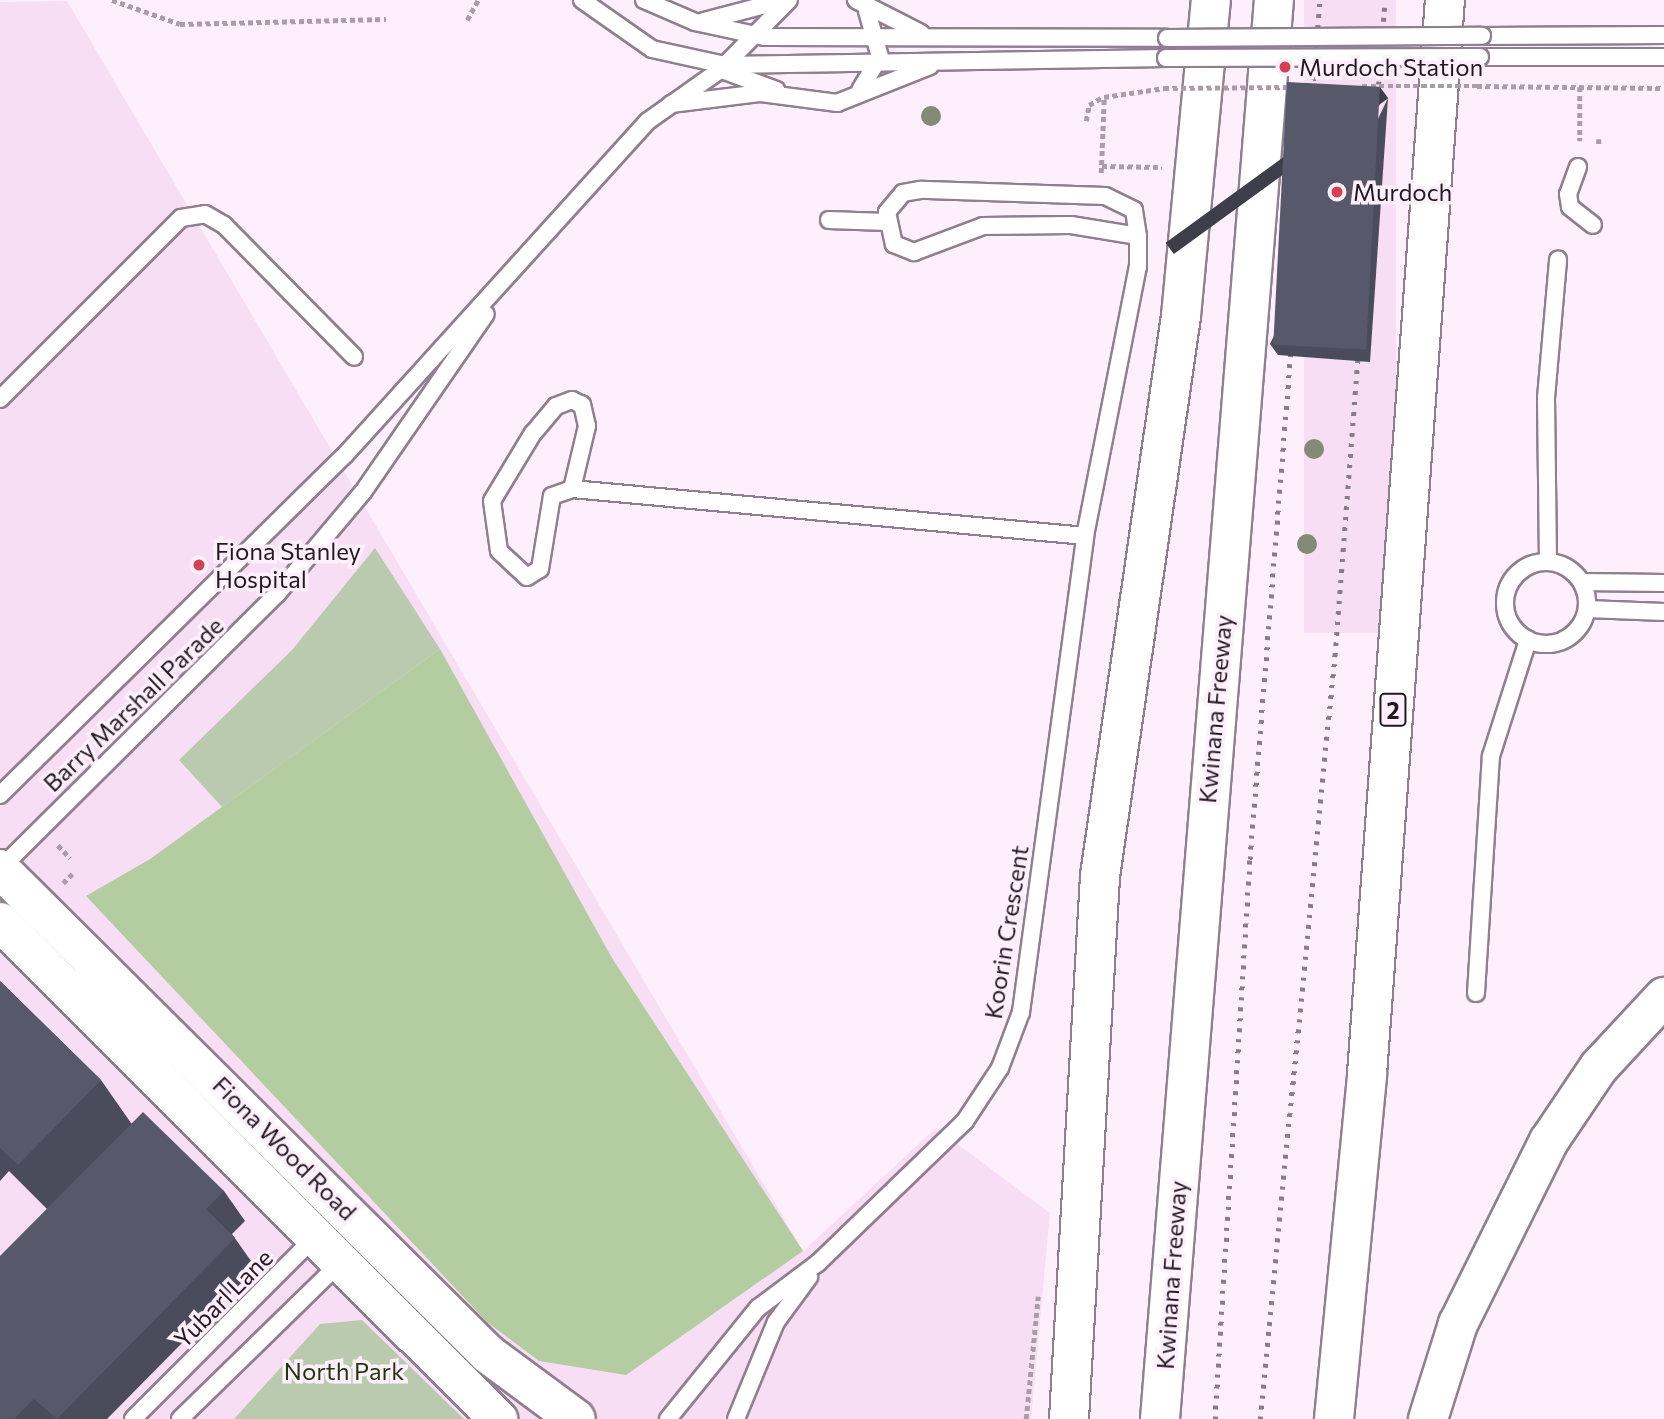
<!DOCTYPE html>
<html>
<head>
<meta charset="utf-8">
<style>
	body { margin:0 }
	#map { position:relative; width:1664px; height:1419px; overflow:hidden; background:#feeffc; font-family:Commissioner,sans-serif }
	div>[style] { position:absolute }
	.built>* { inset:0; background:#f7def4; transform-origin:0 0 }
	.green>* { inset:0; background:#bacaaf }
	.forest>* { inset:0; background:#b3cda1 }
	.path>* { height:4.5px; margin-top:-2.25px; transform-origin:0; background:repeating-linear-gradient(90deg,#a99ea8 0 5px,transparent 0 8.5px) }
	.roads { filter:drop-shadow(2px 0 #907f8e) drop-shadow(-2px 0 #907f8e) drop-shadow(0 2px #907f8e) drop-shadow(0 -2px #907f8e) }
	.lane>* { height:16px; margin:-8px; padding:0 8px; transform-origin:8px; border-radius:8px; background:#fff }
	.lane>.ring { margin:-8px; padding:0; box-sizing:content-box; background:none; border:16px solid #fff; border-radius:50% }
	.secondary>* { height:38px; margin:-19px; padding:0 19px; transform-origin:19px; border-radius:19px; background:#fff }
	.highway>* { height:38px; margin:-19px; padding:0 19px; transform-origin:19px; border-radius:19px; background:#fff }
	.rail>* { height:5px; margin-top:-2.5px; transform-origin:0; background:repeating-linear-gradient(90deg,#887e87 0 3.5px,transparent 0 10.5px) }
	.path-bridge>* { height:4.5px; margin-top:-2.25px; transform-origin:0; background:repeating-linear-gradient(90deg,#a99ea8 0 5px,transparent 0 8.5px) }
	.bridges { filter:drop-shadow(2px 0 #907f8e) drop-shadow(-2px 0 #907f8e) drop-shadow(0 2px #907f8e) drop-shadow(0 -2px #907f8e) }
	.lane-bridge>* { height:16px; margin:-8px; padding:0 8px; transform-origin:8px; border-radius:8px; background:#fff }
	.trees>* { width:20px; height:20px; margin:-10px; border-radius:50%; background:#838a75 }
	.wall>* { inset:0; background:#4b4c5b }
	.shaded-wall>* { inset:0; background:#3d3e4a; transform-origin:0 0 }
	.building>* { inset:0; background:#57586a; transform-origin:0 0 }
	.dots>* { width:19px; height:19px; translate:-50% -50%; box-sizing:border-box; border:4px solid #feeffc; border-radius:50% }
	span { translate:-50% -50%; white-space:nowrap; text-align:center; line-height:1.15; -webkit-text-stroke:7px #feeffc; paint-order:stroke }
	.shield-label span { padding:2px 5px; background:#feeffc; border:2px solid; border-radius:5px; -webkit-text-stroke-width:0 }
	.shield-label { font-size:23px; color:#201a20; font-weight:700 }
	.poi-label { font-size:24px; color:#201a20 }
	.left { translate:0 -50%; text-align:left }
	.street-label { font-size:24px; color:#201a20 }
	.park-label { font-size:24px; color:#1e3707 }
</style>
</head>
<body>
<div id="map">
	<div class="built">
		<div style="left:1304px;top:0;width:92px;height:633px"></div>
		<div style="clip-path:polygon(67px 1px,803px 1251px,936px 1128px,1050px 1213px,1031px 1419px,0 1419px,0 2px)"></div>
	</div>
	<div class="green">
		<div style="clip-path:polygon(375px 548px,440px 649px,222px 807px,179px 760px,292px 650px)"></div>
		<div style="clip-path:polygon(362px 1320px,464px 1419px,234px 1419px,320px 1324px)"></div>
	</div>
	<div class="forest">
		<div style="clip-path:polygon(440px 649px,612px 958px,803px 1251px,626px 1375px,539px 1361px,487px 1322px,86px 896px,150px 859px)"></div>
	</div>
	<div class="path">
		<div style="left:112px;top:0;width:72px;rotate:19.4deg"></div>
		<div style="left:180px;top:24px;width:206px;rotate:-1.4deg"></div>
		<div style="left:467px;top:20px;width:23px;rotate:-61deg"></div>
		<div style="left:1477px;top:86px;width:187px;rotate:0.6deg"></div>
		<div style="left:1580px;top:87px;width:54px;rotate:90deg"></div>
		<div style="left:1086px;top:121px;width:16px;rotate:-79deg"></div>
		<div style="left:1089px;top:105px;width:16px;rotate:-30deg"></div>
		<div style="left:1599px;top:139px;width:8px;rotate:90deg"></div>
		<div style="left:1102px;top:166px;width:60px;rotate:1deg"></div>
		<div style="left:1101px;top:173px;width:76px;rotate:-87.7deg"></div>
		<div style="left:1104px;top:97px;width:61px;rotate:-8.5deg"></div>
		<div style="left:58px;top:845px;width:18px;rotate:47deg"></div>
		<div style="left:63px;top:883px;width:13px;rotate:-45deg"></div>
		<div style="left:1026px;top:1419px;width:123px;rotate:-84.4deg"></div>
	</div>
	<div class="roads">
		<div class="lane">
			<div style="left:582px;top:0;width:85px;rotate:35deg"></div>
			<div style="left:652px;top:49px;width:75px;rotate:12.4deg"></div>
			<div style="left:725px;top:65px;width:441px;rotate:-0.9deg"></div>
			<div style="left:644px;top:0;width:56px;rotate:23.3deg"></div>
			<div style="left:695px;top:22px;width:72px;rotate:12.1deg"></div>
			<div style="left:765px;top:37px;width:402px;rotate:0.1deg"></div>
			<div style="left:856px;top:0;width:73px;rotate:26.9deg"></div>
			<div style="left:704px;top:21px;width:83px;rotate:-14.7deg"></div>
			<div style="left:1482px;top:36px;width:182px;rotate:-0.3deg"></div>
			<div style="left:1480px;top:57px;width:184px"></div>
			<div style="left:722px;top:70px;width:58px;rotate:20.3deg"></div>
			<div style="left:860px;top:90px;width:39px;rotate:-59deg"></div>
			<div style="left:880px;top:57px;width:48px;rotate:-105.8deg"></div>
			<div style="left:671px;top:104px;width:91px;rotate:-7deg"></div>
			<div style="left:761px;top:93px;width:77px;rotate:7.5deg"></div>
			<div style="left:837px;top:103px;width:100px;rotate:-21.7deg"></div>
			<div style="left:1578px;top:167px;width:29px;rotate:110deg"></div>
			<div style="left:1568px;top:194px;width:13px;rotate:81deg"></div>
			<div style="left:1570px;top:207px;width:29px;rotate:38deg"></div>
			<div style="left:829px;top:220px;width:57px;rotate:2deg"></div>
			<div style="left:0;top:399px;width:256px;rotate:-45deg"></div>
			<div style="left:181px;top:218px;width:24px;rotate:-9deg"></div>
			<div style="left:205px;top:214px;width:22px;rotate:30deg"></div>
			<div style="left:224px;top:225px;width:185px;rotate:45.4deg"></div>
			<div style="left:572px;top:489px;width:65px;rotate:-76.6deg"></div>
			<div style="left:587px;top:426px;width:22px;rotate:-103deg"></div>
			<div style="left:582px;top:405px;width:11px;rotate:-153deg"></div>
			<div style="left:572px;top:400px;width:17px;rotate:159deg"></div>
			<div style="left:556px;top:406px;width:35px;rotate:130deg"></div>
			<div style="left:533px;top:433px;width:79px;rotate:121.1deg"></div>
			<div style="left:492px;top:501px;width:50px;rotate:82deg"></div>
			<div style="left:499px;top:551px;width:38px;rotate:43deg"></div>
			<div style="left:527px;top:577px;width:15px;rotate:-32deg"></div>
			<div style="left:540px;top:569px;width:74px;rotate:-80.7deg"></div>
			<div style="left:552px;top:496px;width:21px;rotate:-19deg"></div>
			<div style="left:572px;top:489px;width:515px;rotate:5.23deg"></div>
			<div style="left:1085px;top:536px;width:274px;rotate:-78.9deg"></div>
			<div style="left:1138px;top:267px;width:31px;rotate:-90deg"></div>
			<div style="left:1138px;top:236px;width:26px;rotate:-99deg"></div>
			<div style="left:1134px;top:210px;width:32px;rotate:-154deg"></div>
			<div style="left:1105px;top:196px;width:185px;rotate:-178.1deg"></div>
			<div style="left:920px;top:190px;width:17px;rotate:170deg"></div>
			<div style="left:903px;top:193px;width:25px;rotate:130deg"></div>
			<div style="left:887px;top:212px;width:33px;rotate:78deg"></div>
			<div style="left:894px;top:244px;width:22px;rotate:22deg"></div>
			<div style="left:914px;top:252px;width:74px;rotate:-20.6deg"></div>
			<div style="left:983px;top:226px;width:88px;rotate:-0.7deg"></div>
			<div style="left:1071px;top:225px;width:68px;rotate:9.3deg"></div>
			<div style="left:1548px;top:562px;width:164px;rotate:-90.7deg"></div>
			<div style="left:1546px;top:398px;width:139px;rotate:-85deg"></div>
			<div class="ring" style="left:1505px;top:562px;width:66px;height:66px"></div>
			<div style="left:1582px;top:582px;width:82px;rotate:0.7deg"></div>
			<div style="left:1587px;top:609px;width:77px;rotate:2.2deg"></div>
			<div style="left:0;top:795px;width:484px;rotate:-44.6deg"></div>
			<div style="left:345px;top:455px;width:451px;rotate:-47.8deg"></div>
			<div style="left:648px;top:121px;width:88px;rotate:-35.3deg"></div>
			<div style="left:720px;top:70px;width:98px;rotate:-45.4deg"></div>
			<div style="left:0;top:869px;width:390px;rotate:-44.8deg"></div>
			<div style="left:277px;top:594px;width:133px;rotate:-49.9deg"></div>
			<div style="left:363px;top:492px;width:216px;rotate:-55.4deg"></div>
			<div style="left:1476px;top:993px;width:237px;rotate:-86.4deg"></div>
			<div style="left:1491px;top:756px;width:122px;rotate:-72.3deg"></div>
			<div style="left:133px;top:1419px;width:259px;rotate:-45deg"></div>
			<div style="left:180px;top:1419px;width:225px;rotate:-44.3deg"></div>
			<div style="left:668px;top:1419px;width:143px;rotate:-51deg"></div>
			<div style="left:758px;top:1308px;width:75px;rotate:-36.9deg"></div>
			<div style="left:818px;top:1263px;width:204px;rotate:-44deg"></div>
			<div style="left:965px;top:1121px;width:64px;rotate:-56.6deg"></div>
			<div style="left:1000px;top:1068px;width:60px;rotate:-69.4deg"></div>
			<div style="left:1021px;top:1012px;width:480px;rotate:-82.3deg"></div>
			<div style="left:736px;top:1419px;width:105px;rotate:-67.6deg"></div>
			<div style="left:776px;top:1322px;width:56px;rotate:-53.7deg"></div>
		</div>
		<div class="secondary">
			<div style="left:0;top:869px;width:688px;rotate:44.82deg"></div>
			<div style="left:488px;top:1354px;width:109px;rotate:36.5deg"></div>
			<div style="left:0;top:922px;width:704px;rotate:44.94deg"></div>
		</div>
		<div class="highway">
			<div style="left:1069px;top:1419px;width:544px;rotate:-86.73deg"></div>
			<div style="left:1100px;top:876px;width:566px;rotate:-81.77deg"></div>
			<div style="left:1181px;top:316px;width:317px;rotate:-84.6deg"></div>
			<div style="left:1160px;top:1419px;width:1424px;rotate:-85.41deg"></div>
			<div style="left:1334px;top:1419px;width:347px;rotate:-84.5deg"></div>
			<div style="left:1367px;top:1074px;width:1077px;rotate:-85.85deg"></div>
			<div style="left:1428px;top:1419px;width:100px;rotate:-72.5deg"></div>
			<div style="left:1458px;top:1324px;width:204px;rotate:-63.6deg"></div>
			<div style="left:1549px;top:1141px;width:89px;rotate:-56deg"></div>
			<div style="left:1599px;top:1067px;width:96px;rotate:-47.1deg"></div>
		</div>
	</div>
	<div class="rail">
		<div style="left:1312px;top:101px;width:101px;rotate:-85.5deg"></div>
		<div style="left:1377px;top:105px;width:105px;rotate:-85.6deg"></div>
		<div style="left:1215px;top:1419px;width:561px;rotate:-86.42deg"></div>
		<div style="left:1250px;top:859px;width:523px;rotate:-85.39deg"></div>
		<div style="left:1260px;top:1419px;width:767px;rotate:-84.39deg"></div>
		<div style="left:1335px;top:656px;width:315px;rotate:-85.6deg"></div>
	</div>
	<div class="path-bridge">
		<div style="left:1362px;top:86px;width:115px"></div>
		<div style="left:1164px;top:88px;width:127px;rotate:-0.5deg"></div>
	</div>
	<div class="bridges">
		<div class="lane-bridge">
			<div style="left:1167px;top:38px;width:315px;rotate:-0.4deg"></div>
			<div style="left:1166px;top:58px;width:314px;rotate:-0.2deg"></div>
		</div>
	</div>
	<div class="trees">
		<div style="left:931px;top:116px"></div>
		<div style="left:1314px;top:449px"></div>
		<div style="left:1307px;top:544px"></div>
	</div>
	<div class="wall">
		<div style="clip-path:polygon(1388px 98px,1370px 362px,1278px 355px,1270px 344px)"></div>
		<div style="clip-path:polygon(0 981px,101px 1080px,131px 1123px,224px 1191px,245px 1221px,232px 1234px,256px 1268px,107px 1419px,0 1419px,47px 1209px,9px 1171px,0 1181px)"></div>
	</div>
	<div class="shaded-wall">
		<div style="left:1380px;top:87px;width:14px;height:265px;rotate:54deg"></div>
	</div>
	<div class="building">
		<div style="left:1287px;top:82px;width:93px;height:263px;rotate:3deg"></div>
		<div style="clip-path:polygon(0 981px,101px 1080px,18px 1165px,0 1148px)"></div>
		<div style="clip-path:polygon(143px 1112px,224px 1191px,206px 1209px,235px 1238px,57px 1419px,34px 1399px,14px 1419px,0 1419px,0 1256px)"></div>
	</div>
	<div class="dots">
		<div style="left:1285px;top:67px;background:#d34251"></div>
		<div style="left:1337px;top:192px;background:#d34251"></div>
		<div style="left:199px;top:565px;background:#d34251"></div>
	</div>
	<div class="shield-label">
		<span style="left:1393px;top:710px">2</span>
	</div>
	<div class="poi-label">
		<span class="left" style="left:1299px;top:67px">Murdoch Station</span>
		<span class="left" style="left:1353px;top:192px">Murdoch</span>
		<span class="left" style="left:215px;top:565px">Fiona Stanley<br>Hospital</span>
	</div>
	<div class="street-label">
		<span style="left:133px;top:704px;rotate:-44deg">Barry Marshall Parade</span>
		<span style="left:1215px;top:709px;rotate:-85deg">Kwinana Freeway</span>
		<span style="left:1006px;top:932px;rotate:-81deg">Koorin Crescent</span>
		<span style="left:285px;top:1148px;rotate:45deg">Fiona Wood Road</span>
		<span style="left:1171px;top:1275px;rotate:-86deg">Kwinana Freeway</span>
		<span style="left:223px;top:1298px;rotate:-45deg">Yubarl Lane</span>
	</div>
	<div class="park-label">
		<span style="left:344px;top:1371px">North Park</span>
	</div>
</div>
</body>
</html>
